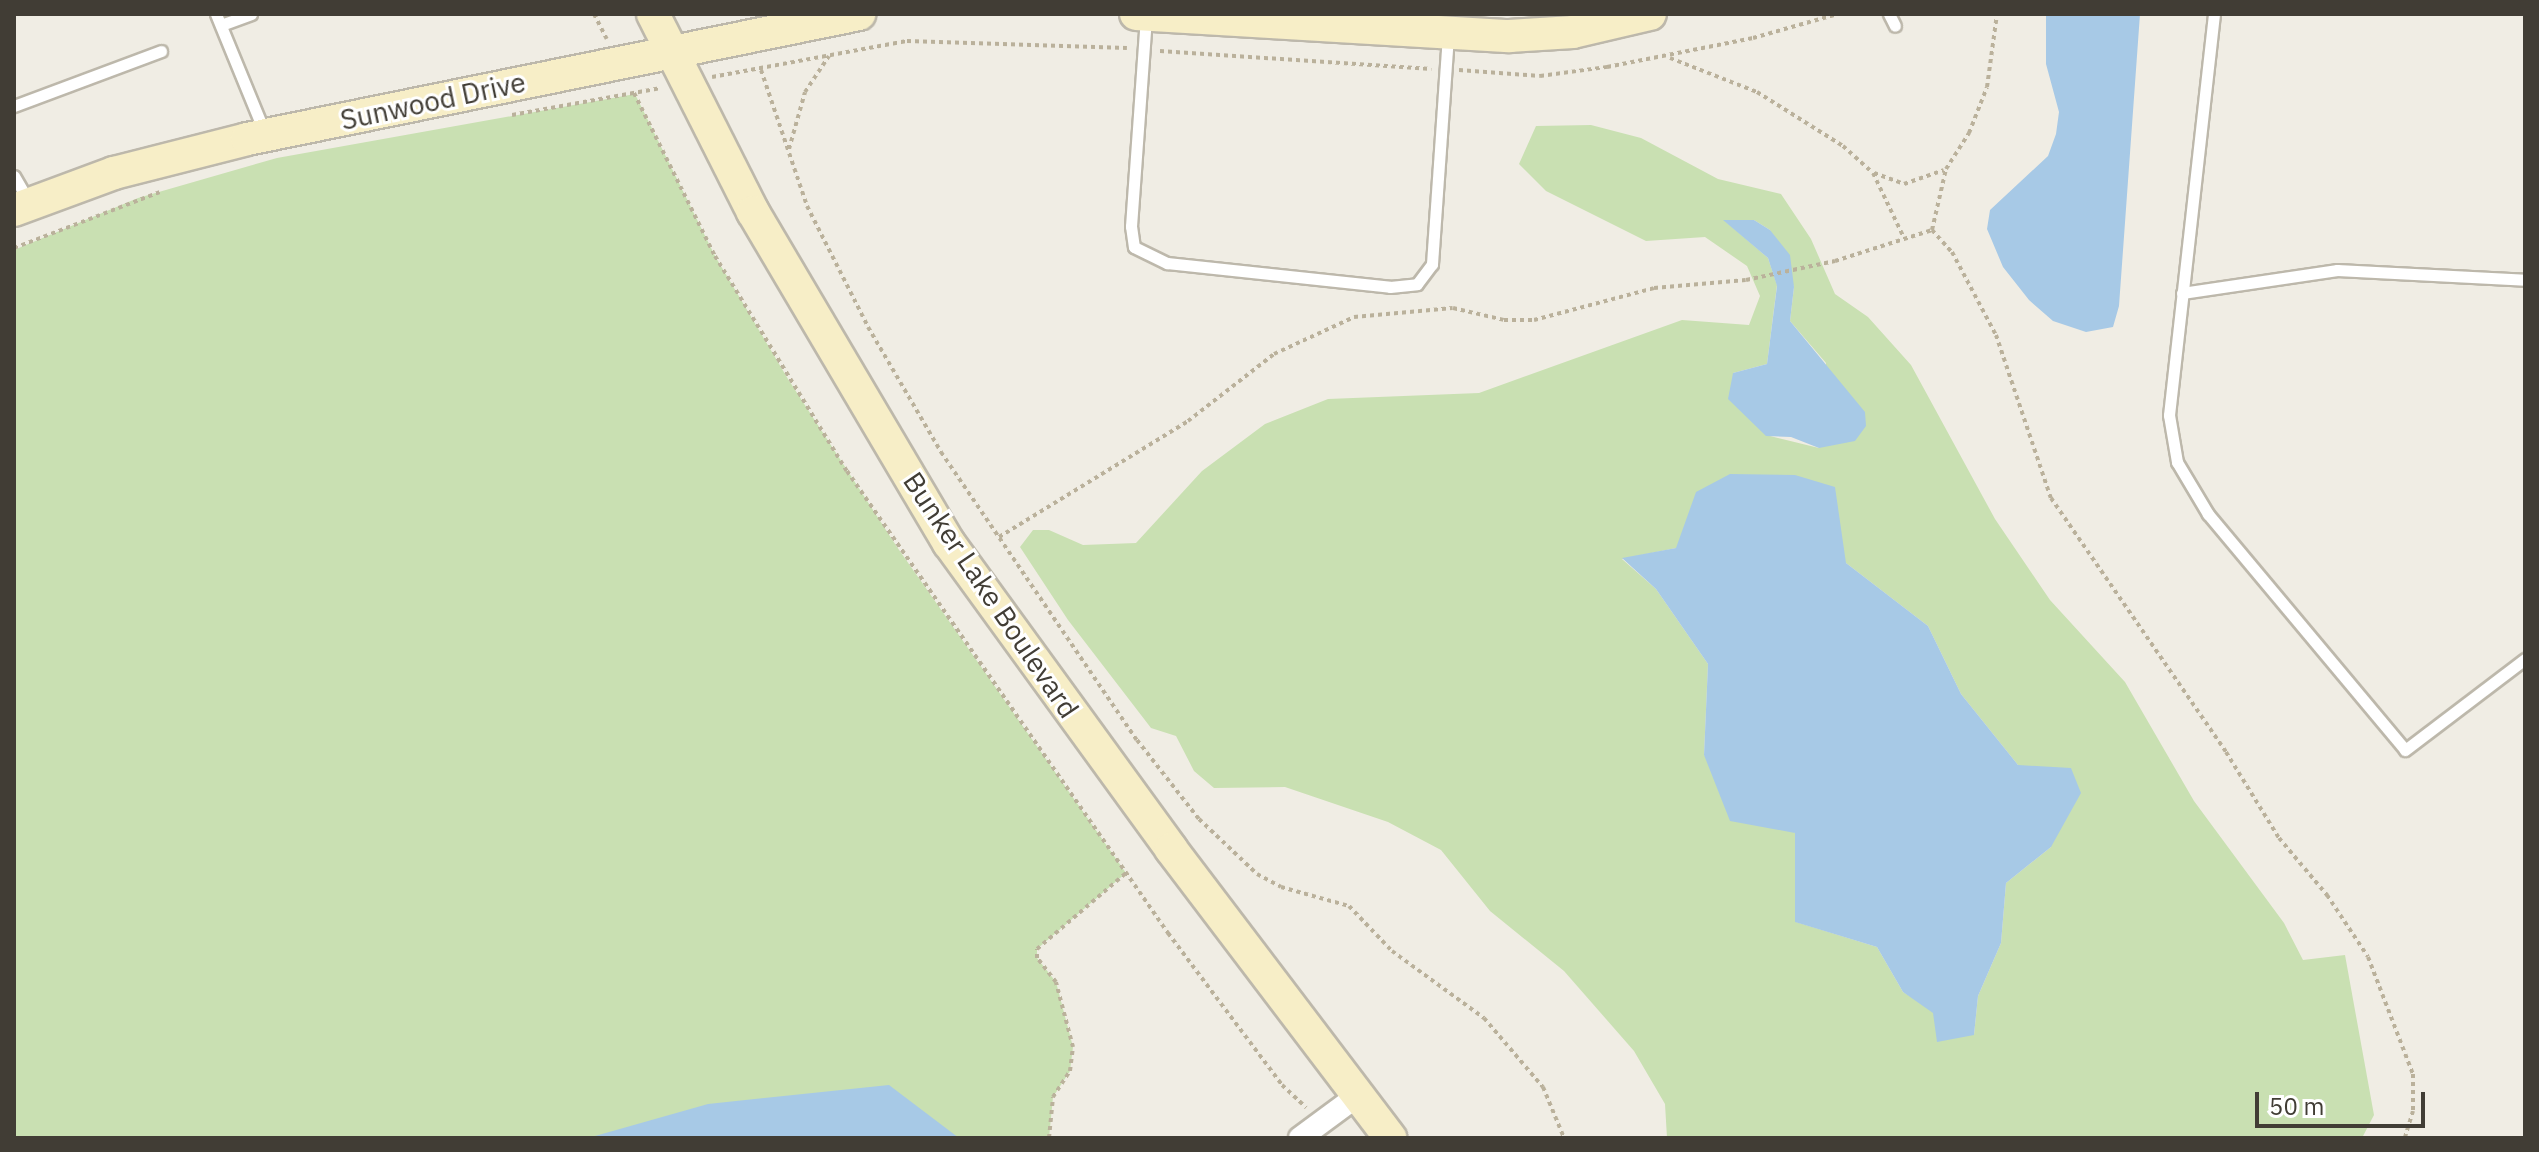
<!DOCTYPE html>
<html>
<head>
<meta charset="utf-8">
<style>
	body { margin:0 }
	#map { position:relative; width:2539px; height:1152px; overflow:hidden; background:#f0ede4; font-family:"IBM Plex Sans",sans-serif }
	div>[style] { position:absolute }
	.green>* { inset:0; background:#c9e0b2 }
	.water>* { inset:0; background:#a7c9e6 }
	.path>* { height:4px; margin-top:-2px; transform-origin:0; background:repeating-linear-gradient(90deg,#bab19b 0 4px,transparent 0 8px) }
	.roads { filter:drop-shadow(2px 0 #bdb8ab) drop-shadow(-2px 0 #bdb8ab) drop-shadow(0 2px #bdb8ab) drop-shadow(0 -2px #bdb8ab) }
	.lane>* { height:11px; margin:-5.5px; padding:0 5.5px; transform-origin:5.5px; border-radius:5.5px; background:#fff }
	.street>* { height:22px; margin:-11px; padding:0 11px; transform-origin:11px; border-radius:11px; background:#fff }
	.secondary>* { height:32px; margin:-16px; padding:0 16px; transform-origin:16px; border-radius:16px; background:#f7eec7 }
	span { translate:-50% -50%; white-space:nowrap; text-align:center; line-height:1.15; -webkit-text-stroke:6px #fff; paint-order:stroke }
	.street-label { font-size:28px; color:#413d35 }
	.frame { position:absolute; inset:0; border:16px solid #413d35; pointer-events:none }
	.scale { position:absolute; left:2255px; top:1092px; width:170px; height:36px; box-sizing:border-box; border:4px solid #413d35; border-top:0; padding-left:10px; font-size:24px; line-height:28px; white-space:nowrap; color:#413d35; -webkit-text-stroke:6px #fff; paint-order:stroke }
</style>
</head>
<body>
<div id="map">
	<div class="green">
		<div style="clip-path:polygon(635px 94px,715px 256px,788px 379px,897px 547px,1126px 873px,1037px 949px,1037px 958px,1056px 982px,1073px 1047px,1070px 1071px,1053px 1097px,1049px 1138px,14px 1138px,14px 250px,138px 198px,277px 158px)"></div>
		<div style="clip-path:polygon(evenodd,1591px 125px,1641px 138px,1718px 179px,1781px 194px,1811px 239px,1835px 294px,1868px 317px,1911px 365px,1995px 519px,2050px 600px,2125px 682px,2194px 801px,2284px 923px,2303px 960px,2345px 955px,2374px 1115px,2362px 1138px,1667px 1138px,1665px 1104px,1634px 1051px,1564px 971px,1490px 911px,1441px 850px,1388px 822px,1285px 787px,1214px 788px,1194px 771px,1176px 736px,1151px 728px,1068px 620px,1020px 547px,1033px 530px,1049px 530px,1083px 545px,1136px 543px,1202px 471px,1265px 424px,1328px 399px,1479px 393px,1682px 320px,1749px 325px,1760px 296px,1747px 266px,1705px 237px,1646px 241px,1546px 191px,1519px 164px,1536px 126px,1591px 125px,1724px 220px,1754px 220px,1770px 230px,1794px 287px,1790px 321px,1826px 363px,1819px 448px,1766px 435px,1733px 373px,1767px 364px,1777px 285px,1768px 258px,1724px 220px,1591px 125px,1676px 548px,1846px 563px,1928px 626px,1961px 694px,2018px 765px,2051px 847px,2006px 883px,2001px 943px,1978px 996px,1974px 1035px,1903px 992px,1877px 947px,1796px 922px,1795px 833px,1704px 755px,1708px 664px,1656px 589px,1622px 559px,1676px 548px)"></div>
	</div>
	<div class="water">
		<div style="clip-path:polygon(2046px 14px,2140px 14px,2119px 306px,2113px 327px,2086px 332px,2053px 321px,2029px 300px,2003px 267px,1987px 229px,1990px 210px,2048px 156px,2056px 134px,2059px 112px,2046px 64px)"></div>
		<div style="clip-path:polygon(1723px 220px,1754px 220px,1770px 230px,1790px 255px,1794px 287px,1790px 321px,1865px 412px,1866px 426px,1855px 441px,1819px 448px,1791px 437px,1766px 436px,1728px 399px,1733px 373px,1767px 364px,1777px 286px,1768px 258px)"></div>
		<div style="clip-path:polygon(1730px 474px,1795px 475px,1835px 487px,1846px 563px,1928px 626px,1961px 694px,2018px 765px,2071px 768px,2081px 793px,2051px 847px,2006px 883px,2001px 943px,1978px 996px,1974px 1035px,1937px 1042px,1933px 1013px,1903px 992px,1877px 947px,1795px 922px,1795px 833px,1730px 821px,1704px 755px,1708px 664px,1656px 589px,1622px 558px,1676px 548px,1696px 492px)"></div>
		<div style="clip-path:polygon(889px 1085px,959px 1138px,588px 1138px,708px 1104px)"></div>
	</div>
	<div class="path">
		<div style="left:594px;top:14px;width:28px;rotate:63deg"></div>
		<div style="left:1160px;top:51px;width:272px;rotate:3.8deg"></div>
		<div style="left:1670px;top:58px;width:93px;rotate:21.3deg"></div>
		<div style="left:1757px;top:92px;width:102px;rotate:32.1deg"></div>
		<div style="left:1843px;top:146px;width:40px;rotate:42deg"></div>
		<div style="left:1873px;top:173px;width:70px;rotate:64.5deg"></div>
		<div style="left:761px;top:70px;width:144px;rotate:71.3deg"></div>
		<div style="left:807px;top:206px;width:136px;rotate:63.2deg"></div>
		<div style="left:868px;top:327px;width:145px;rotate:59.7deg"></div>
		<div style="left:941px;top:452px;width:348px;rotate:55.8deg"></div>
		<div style="left:1137px;top:740px;width:100px;rotate:51.9deg"></div>
		<div style="left:1199px;top:819px;width:80px;rotate:43.5deg"></div>
		<div style="left:1257px;top:874px;width:27px;rotate:28deg"></div>
		<div style="left:1281px;top:887px;width:71px;rotate:15.6deg"></div>
		<div style="left:1349px;top:906px;width:62px;rotate:46.3deg"></div>
		<div style="left:1392px;top:951px;width:114px;rotate:36.1deg"></div>
		<div style="left:1484px;top:1018px;width:91px;rotate:49.5deg"></div>
		<div style="left:1543px;top:1087px;width:55px;rotate:67.6deg"></div>
		<div style="left:1459px;top:70px;width:81px;rotate:4.2deg"></div>
		<div style="left:1540px;top:76px;width:68px;rotate:-7.7deg"></div>
		<div style="left:1607px;top:67px;width:149px;rotate:-11.2deg"></div>
		<div style="left:1753px;top:38px;width:88px;rotate:-15.8deg"></div>
		<div style="left:712px;top:77px;width:198px;rotate:-10.5deg"></div>
		<div style="left:907px;top:41px;width:220px;rotate:1.8deg"></div>
		<div style="left:634px;top:93px;width:182px;rotate:63.6deg"></div>
		<div style="left:715px;top:256px;width:252px;rotate:58.5deg"></div>
		<div style="left:847px;top:471px;width:563px;rotate:55.21deg"></div>
		<div style="left:1168px;top:933px;width:190px;rotate:53.1deg"></div>
		<div style="left:1282px;top:1085px;width:33px;rotate:43deg"></div>
		<div style="left:512px;top:115px;width:150px;rotate:-10.3deg"></div>
		<div style="left:789px;top:149px;width:59px;rotate:-74.3deg"></div>
		<div style="left:805px;top:92px;width:43px;rotate:-56.3deg"></div>
		<div style="left:1874px;top:173px;width:32px;rotate:20deg"></div>
		<div style="left:1904px;top:184px;width:42px;rotate:-19.3deg"></div>
		<div style="left:1932px;top:230px;width:63px;rotate:-77.1deg"></div>
		<div style="left:1946px;top:169px;width:43px;rotate:-57.4deg"></div>
		<div style="left:1969px;top:133px;width:49px;rotate:-68.6deg"></div>
		<div style="left:1987px;top:87px;width:74px;rotate:-82.2deg"></div>
		<div style="left:14px;top:248px;width:156px;rotate:-21deg"></div>
		<div style="left:999px;top:537px;width:222px;rotate:-31.5deg"></div>
		<div style="left:1188px;top:421px;width:109px;rotate:-37.9deg"></div>
		<div style="left:1274px;top:354px;width:88px;rotate:-24.8deg"></div>
		<div style="left:1354px;top:317px;width:99px;rotate:-5.2deg"></div>
		<div style="left:1453px;top:308px;width:52px;rotate:13.2deg"></div>
		<div style="left:1504px;top:320px;width:30px"></div>
		<div style="left:1534px;top:320px;width:124px;rotate:-14.9deg"></div>
		<div style="left:1654px;top:288px;width:92px;rotate:-5deg"></div>
		<div style="left:1746px;top:280px;width:91px;rotate:-12.1deg"></div>
		<div style="left:1835px;top:261px;width:102px;rotate:-17.7deg"></div>
		<div style="left:1932px;top:230px;width:30px;rotate:48deg"></div>
		<div style="left:1952px;top:252px;width:94px;rotate:62.1deg"></div>
		<div style="left:1996px;top:335px;width:172px;rotate:71.4deg"></div>
		<div style="left:2051px;top:498px;width:308px;rotate:55.4deg"></div>
		<div style="left:2226px;top:752px;width:101px;rotate:58.4deg"></div>
		<div style="left:2279px;top:838px;width:75px;rotate:49.9deg"></div>
		<div style="left:2327px;top:895px;width:74px;rotate:56.5deg"></div>
		<div style="left:2368px;top:957px;width:125px;rotate:69deg"></div>
		<div style="left:2413px;top:1074px;width:37px;rotate:90deg"></div>
		<div style="left:2413px;top:1111px;width:28px;rotate:107deg"></div>
		<div style="left:1049px;top:1138px;width:41px;rotate:-84.4deg"></div>
		<div style="left:1053px;top:1097px;width:31px;rotate:-57deg"></div>
		<div style="left:1070px;top:1071px;width:24px;rotate:-83deg"></div>
		<div style="left:1073px;top:1047px;width:67px;rotate:-104.7deg"></div>
		<div style="left:1056px;top:982px;width:31px;rotate:-128deg"></div>
		<div style="left:1037px;top:958px;width:9px;rotate:-90deg"></div>
		<div style="left:1037px;top:949px;width:117px;rotate:-40.5deg"></div>
	</div>
	<div class="roads">
		<div class="lane">
			<div style="left:216px;top:14px;width:126px;rotate:67.7deg"></div>
			<div style="left:1889px;top:14px;width:13px;rotate:63deg"></div>
			<div style="left:2214px;top:14px;width:404px;rotate:96.4deg"></div>
			<div style="left:2169px;top:415px;width:48px;rotate:80.3deg"></div>
			<div style="left:2177px;top:462px;width:61px;rotate:59.2deg"></div>
			<div style="left:2208px;top:514px;width:307px;rotate:50.1deg"></div>
			<div style="left:2405px;top:750px;width:151px;rotate:-37.2deg"></div>
			<div style="left:1146px;top:17px;width:210px;rotate:94.1deg"></div>
			<div style="left:1131px;top:226px;width:21px;rotate:82deg"></div>
			<div style="left:1134px;top:247px;width:37px;rotate:26deg"></div>
			<div style="left:1167px;top:263px;width:224px;rotate:6.1deg"></div>
			<div style="left:1390px;top:287px;width:27px;rotate:-6deg"></div>
			<div style="left:1417px;top:284px;width:25px;rotate:-53deg"></div>
			<div style="left:1432px;top:264px;width:231px;rotate:-86deg"></div>
			<div style="left:221px;top:25px;width:32px;rotate:-20deg"></div>
			<div style="left:14px;top:106px;width:157px;rotate:-20.5deg"></div>
			<div style="left:14px;top:176px;width:30px;rotate:60deg"></div>
			<div style="left:2182px;top:293px;width:157px;rotate:-8.4deg"></div>
			<div style="left:2337px;top:270px;width:188px;rotate:3deg"></div>
		</div>
		<div class="street">
			<div style="left:1300px;top:1138px;width:71px;rotate:-36.4deg"></div>
		</div>
		<div class="secondary">
			<div style="left:653px;top:14px;width:222px;rotate:63.2deg"></div>
			<div style="left:753px;top:212px;width:385px;rotate:59.4deg"></div>
			<div style="left:949px;top:543px;width:378px;rotate:54deg"></div>
			<div style="left:1171px;top:849px;width:363px;rotate:52.8deg"></div>
			<div style="left:1136px;top:14px;width:374px;rotate:3.4deg"></div>
			<div style="left:1509px;top:36px;width:64px;rotate:-3.6deg"></div>
			<div style="left:1573px;top:32px;width:79px;rotate:-13.2deg"></div>
			<div style="left:14px;top:210px;width:107px;rotate:-20.3deg"></div>
			<div style="left:114px;top:173px;width:137px;rotate:-14.3deg"></div>
			<div style="left:247px;top:139px;width:625px;rotate:-11.54deg"></div>
		</div>
	</div>
	<div class="street-label">
		<span style="left:433px;top:101px;rotate:-12deg">Sunwood Drive</span>
		<span style="left:991px;top:595px;rotate:56deg">Bunker Lake Boulevard</span>
	</div>
	<div class="frame"></div>
	<div class="scale">50 m</div>
</div>
</body>
</html>
